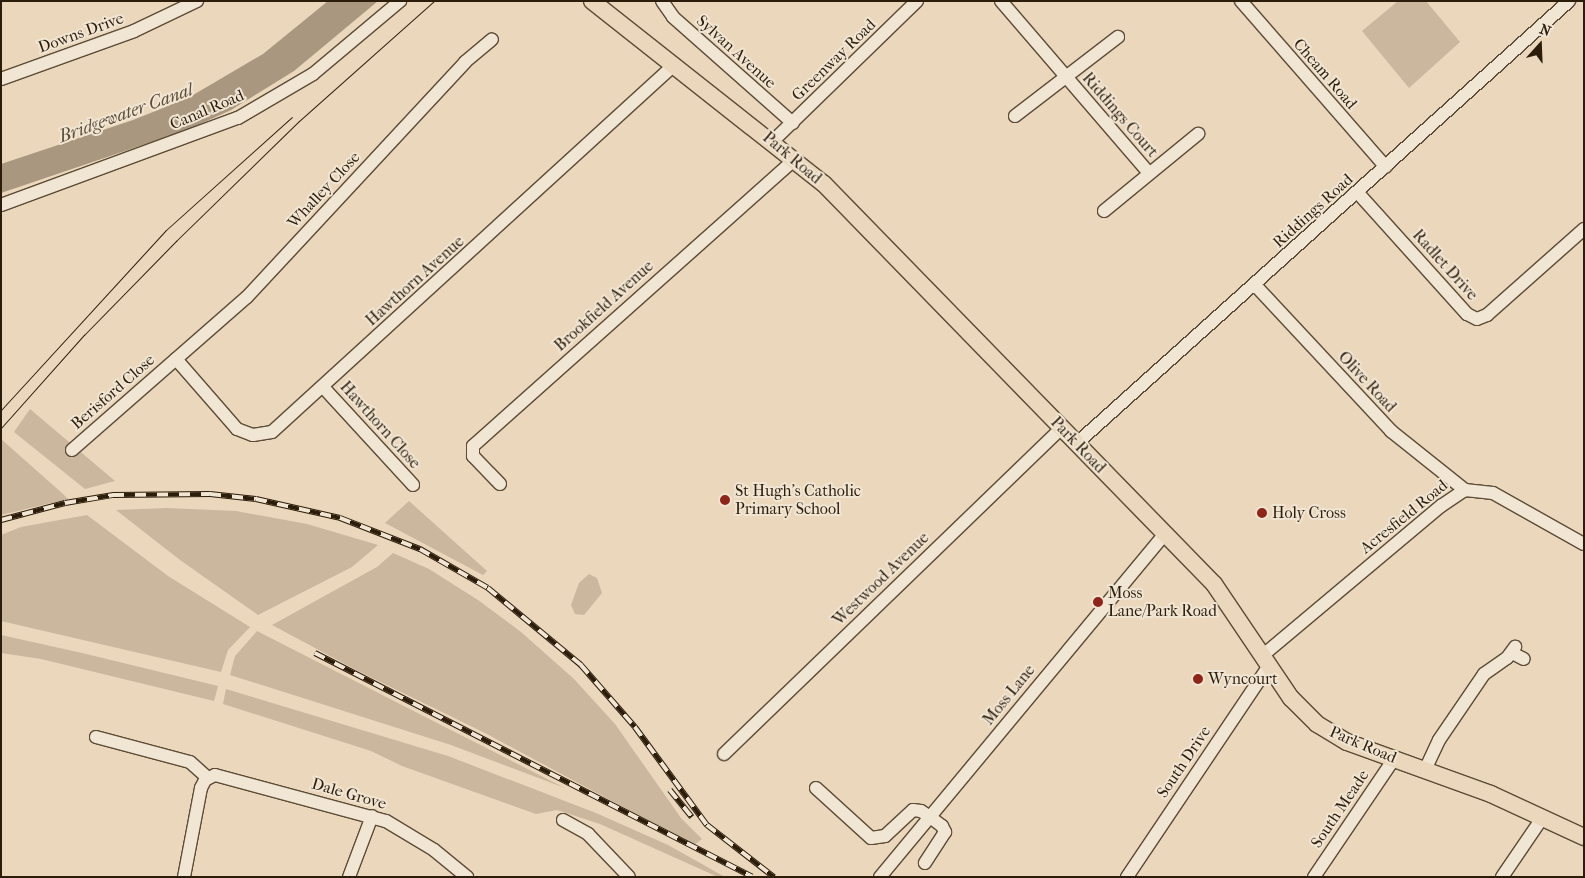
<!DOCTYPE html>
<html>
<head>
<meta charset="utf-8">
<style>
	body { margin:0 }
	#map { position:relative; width:1585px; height:878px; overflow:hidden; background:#ead7bc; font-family:"IM FELL French Canon",serif }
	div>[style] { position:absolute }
	.green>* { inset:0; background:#cab79e }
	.water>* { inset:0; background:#a9977f }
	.roads { filter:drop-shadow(1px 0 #5c4b36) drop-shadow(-1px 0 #5c4b36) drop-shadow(0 1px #5c4b36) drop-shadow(0 -1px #5c4b36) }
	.minor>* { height:12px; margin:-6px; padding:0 6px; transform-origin:6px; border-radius:6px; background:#f1e5d3 }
	.major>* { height:16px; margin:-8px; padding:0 8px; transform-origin:8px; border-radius:8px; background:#ead7bc }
	.tram>* { height:1px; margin:-0.5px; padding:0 0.5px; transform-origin:0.5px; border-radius:0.5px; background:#2c1c0a }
	.rail>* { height:5.5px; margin-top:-2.75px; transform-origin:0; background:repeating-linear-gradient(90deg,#f1e5d3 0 11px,#2c1c0a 0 22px); box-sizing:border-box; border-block:1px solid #2c1c0a }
	.dots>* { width:14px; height:14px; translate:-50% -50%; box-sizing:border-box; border:2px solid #f1e5d3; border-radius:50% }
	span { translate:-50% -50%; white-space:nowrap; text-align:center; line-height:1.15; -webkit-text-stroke:4px #f1e5d3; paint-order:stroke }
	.street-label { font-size:16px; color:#2c1c0a }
	.poi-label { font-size:16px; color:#2c1c0a }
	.left { translate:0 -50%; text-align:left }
	.water-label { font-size:18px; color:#5e4d39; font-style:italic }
	.frame { position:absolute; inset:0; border:2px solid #2c1c0a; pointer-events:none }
	.north { position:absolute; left:1515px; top:20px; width:50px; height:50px; -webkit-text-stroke:4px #f1e5d3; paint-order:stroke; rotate:20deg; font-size:14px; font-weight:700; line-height:20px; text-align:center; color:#2c1c0a }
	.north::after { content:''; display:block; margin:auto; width:18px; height:22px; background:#2c1c0a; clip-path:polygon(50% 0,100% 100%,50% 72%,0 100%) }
</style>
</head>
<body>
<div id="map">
	<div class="green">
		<div style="clip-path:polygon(1398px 1px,1426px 1px,1460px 42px,1409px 88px,1362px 31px)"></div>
		<div style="clip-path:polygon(30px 409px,115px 481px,85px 489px,14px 432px)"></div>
		<div style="clip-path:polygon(1px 439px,63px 494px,68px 499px,1px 515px)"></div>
		<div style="clip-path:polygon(409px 501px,487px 571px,483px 575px,385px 523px)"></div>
		<div style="clip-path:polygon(167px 508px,236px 511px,307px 524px,378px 545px,352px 567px,258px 615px,180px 560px,116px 510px)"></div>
		<div style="clip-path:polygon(87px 515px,168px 576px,250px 627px,228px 650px,221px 672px,1px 621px,1px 535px,21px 527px)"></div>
		<div style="clip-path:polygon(393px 553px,429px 569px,478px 600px,521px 632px,574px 679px,615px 724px,681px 818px,702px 839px,694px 845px,485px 733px,358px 671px,272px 625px,377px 567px)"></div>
		<div style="clip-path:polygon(589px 574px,597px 578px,602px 593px,584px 615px,575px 614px,571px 605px,579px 583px)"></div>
		<div style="clip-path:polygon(257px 631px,443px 726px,565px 788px,451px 745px,230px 675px,235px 656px)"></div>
		<div style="clip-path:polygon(1px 635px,82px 653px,218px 686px,214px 701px,41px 659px,1px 653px)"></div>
		<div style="clip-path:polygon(226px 689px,448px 756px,596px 813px,668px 845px,725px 877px,718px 877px,600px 824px,557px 810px,536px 814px,402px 766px,371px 751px,223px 704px)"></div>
	</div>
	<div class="water">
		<div style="clip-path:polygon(328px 1px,378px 1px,294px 71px,231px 110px,187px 130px,1px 193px,1px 164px,133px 120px,188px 98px,263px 54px)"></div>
	</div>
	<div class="roads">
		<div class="minor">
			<div style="left:662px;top:1px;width:19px;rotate:55deg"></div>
			<div style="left:673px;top:17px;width:160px;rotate:41.5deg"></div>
			<div style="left:1001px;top:1px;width:227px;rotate:49.3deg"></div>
			<div style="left:1241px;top:1px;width:220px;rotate:48.9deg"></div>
			<div style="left:1px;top:79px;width:141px;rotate:-19.8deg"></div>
			<div style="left:134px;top:31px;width:70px;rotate:-25.5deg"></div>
			<div style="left:1015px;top:116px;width:130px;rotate:-37.5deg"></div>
			<div style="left:773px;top:141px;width:201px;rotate:-44.2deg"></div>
			<div style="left:1358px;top:193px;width:163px;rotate:48deg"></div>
			<div style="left:1467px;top:314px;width:11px;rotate:27deg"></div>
			<div style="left:1477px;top:319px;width:11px;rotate:-22deg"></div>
			<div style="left:1487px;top:315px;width:130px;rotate:-41.6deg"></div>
			<div style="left:1px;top:205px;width:252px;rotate:-20.2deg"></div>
			<div style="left:238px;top:118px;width:87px;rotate:-30.4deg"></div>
			<div style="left:313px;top:74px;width:114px;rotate:-40deg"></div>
			<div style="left:1104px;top:211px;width:122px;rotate:-39.3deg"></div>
			<div style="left:1255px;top:285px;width:200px;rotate:47deg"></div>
			<div style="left:1391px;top:431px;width:95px;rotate:38.6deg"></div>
			<div style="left:176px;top:359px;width:93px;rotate:48.9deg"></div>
			<div style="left:237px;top:429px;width:17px;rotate:21deg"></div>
			<div style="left:253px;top:435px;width:19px;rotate:-9deg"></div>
			<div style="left:272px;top:432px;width:544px;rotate:-42.39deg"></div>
			<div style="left:323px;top:387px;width:133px;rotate:47.4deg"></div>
			<div style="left:1076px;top:444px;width:663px;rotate:-41.94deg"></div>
			<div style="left:72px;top:450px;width:232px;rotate:-41.2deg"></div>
			<div style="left:247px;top:297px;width:321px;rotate:-47.1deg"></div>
			<div style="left:465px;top:62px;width:35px;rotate:-40deg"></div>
			<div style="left:500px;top:484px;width:39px;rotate:-134deg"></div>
			<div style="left:473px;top:456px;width:10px;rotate:-90deg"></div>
			<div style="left:473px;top:446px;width:431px;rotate:-41.7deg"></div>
			<div style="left:1512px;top:653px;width:13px;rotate:27deg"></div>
			<div style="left:1262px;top:656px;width:234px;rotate:-40deg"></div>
			<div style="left:1441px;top:506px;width:29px;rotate:-34deg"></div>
			<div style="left:1465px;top:490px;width:28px;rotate:6deg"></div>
			<div style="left:1493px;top:493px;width:104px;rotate:29.3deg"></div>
			<div style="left:96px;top:737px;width:97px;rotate:14.9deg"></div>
			<div style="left:190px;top:762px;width:24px;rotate:42deg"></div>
			<div style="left:724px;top:754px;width:469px;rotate:-44deg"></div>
			<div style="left:1425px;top:770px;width:33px;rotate:-65deg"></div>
			<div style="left:1439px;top:740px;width:80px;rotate:-55.7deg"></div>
			<div style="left:1484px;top:674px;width:28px;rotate:-35deg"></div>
			<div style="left:1507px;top:658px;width:14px;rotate:-54deg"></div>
			<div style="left:816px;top:788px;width:74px;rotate:42.3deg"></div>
			<div style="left:871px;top:838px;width:14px;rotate:-8deg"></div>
			<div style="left:885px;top:836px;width:38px;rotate:-43deg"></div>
			<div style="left:913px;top:810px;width:8px;rotate:7deg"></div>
			<div style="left:921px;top:811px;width:11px;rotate:34deg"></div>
			<div style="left:930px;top:817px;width:15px;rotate:37deg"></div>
			<div style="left:942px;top:826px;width:7px;rotate:63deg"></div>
			<div style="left:945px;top:832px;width:37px;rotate:123deg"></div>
			<div style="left:563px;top:820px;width:29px;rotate:29deg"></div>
			<div style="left:588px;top:834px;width:59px;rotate:46.4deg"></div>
			<div style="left:184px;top:877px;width:91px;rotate:-79.2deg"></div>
			<div style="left:201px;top:788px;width:9px;rotate:-63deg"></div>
			<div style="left:205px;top:780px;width:11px;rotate:-27deg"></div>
			<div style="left:215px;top:775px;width:177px;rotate:15.1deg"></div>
			<div style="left:386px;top:821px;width:56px;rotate:31.1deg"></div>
			<div style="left:434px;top:850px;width:43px;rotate:39.3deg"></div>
			<div style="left:349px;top:877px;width:65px;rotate:-69.3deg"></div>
			<div style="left:880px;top:877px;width:445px;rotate:-50.3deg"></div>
			<div style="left:1127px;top:877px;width:254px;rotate:-56.1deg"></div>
			<div style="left:1314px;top:877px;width:143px;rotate:-55.9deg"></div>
			<div style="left:1502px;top:877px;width:73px;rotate:-55.7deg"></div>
		</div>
		<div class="major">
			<div style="left:592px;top:1px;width:295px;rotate:38.3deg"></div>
			<div style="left:824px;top:184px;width:559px;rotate:45.73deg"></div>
			<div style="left:1214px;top:584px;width:138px;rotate:56deg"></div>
			<div style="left:1291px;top:698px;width:37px;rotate:45deg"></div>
			<div style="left:1317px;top:724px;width:35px;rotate:31deg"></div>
			<div style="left:1347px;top:742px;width:153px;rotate:19.9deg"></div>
			<div style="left:1491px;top:794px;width:102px;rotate:24.8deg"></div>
		</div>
	</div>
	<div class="tram">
		<div style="left:1px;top:410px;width:244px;rotate:-47.5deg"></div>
		<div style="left:166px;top:230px;width:169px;rotate:-41.9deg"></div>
		<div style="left:1px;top:428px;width:125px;rotate:-48.3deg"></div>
		<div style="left:84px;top:335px;width:132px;rotate:-45.6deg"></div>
		<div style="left:176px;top:241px;width:172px;rotate:-44.3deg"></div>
		<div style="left:299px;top:121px;width:181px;rotate:-41.6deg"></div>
	</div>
	<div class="rail">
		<div style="left:1px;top:520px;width:66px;rotate:-14.9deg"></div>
		<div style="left:65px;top:503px;width:49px;rotate:-9.5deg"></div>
		<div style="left:113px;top:495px;width:97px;rotate:-0.6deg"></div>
		<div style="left:210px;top:494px;width:46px;rotate:6.2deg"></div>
		<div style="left:256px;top:499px;width:86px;rotate:12.7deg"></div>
		<div style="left:340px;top:518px;width:86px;rotate:21.2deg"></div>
		<div style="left:420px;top:549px;width:78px;rotate:29.8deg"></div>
		<div style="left:488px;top:588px;width:121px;rotate:39.6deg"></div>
		<div style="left:581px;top:665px;width:82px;rotate:48.9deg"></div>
		<div style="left:635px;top:727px;width:122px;rotate:53.7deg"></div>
		<div style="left:707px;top:825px;width:85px;rotate:37.8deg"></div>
		<div style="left:315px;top:653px;width:491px;rotate:27.1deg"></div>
		<div style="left:670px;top:790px;width:35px;rotate:51deg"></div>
	</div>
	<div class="dots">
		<div style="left:725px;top:500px;background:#8f2418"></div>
		<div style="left:1262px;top:513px;background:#8f2418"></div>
		<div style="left:1098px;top:602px;background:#8f2418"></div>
		<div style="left:1198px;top:679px;background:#8f2418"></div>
	</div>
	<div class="street-label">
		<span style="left:81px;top:33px;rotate:-20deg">Downs Drive</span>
		<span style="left:736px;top:52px;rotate:42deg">Sylvan Avenue</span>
		<span style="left:834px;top:60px;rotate:-44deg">Greenway Road</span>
		<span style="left:1325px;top:74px;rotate:49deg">Cheam Road</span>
		<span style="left:207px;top:110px;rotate:-23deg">Canal Road</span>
		<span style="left:1120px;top:115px;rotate:49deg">Riddings Court</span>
		<span style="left:792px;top:158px;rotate:40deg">Park Road</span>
		<span style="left:324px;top:190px;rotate:-47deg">Whalley Close</span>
		<span style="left:1313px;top:211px;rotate:-42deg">Riddings Road</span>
		<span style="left:1445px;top:265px;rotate:48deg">Radlet Drive</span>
		<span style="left:415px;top:281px;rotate:-42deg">Hawthorn Avenue</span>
		<span style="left:604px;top:306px;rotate:-42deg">Brookfield Avenue</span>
		<span style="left:1367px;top:382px;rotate:47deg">Olive Road</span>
		<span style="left:113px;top:392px;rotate:-41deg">Berisford Close</span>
		<span style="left:380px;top:425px;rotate:48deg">Hawthorn Close</span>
		<span style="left:1078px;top:445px;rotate:46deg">Park Road</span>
		<span style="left:1404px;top:517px;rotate:-39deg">Acresfield Road</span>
		<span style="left:881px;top:579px;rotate:-44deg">Westwood Avenue</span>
		<span style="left:1009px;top:695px;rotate:-51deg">Moss Lane</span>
		<span style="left:1363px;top:745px;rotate:23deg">Park Road</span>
		<span style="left:1184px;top:762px;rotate:-56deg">South Drive</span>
		<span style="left:349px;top:794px;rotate:16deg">Dale Grove</span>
		<span style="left:1340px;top:809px;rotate:-56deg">South Meade</span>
	</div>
	<div class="poi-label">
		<span class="left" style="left:735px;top:500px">St Hugh's Catholic<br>Primary School</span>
		<span class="left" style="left:1272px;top:513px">Holy Cross</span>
		<span class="left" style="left:1108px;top:602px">Moss<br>Lane/Park Road</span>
		<span class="left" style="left:1208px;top:679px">Wyncourt</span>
	</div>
	<div class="water-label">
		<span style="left:126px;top:114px;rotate:-20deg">Bridgewater Canal</span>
	</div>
	<div class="frame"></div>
	<div class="north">N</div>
</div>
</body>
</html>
